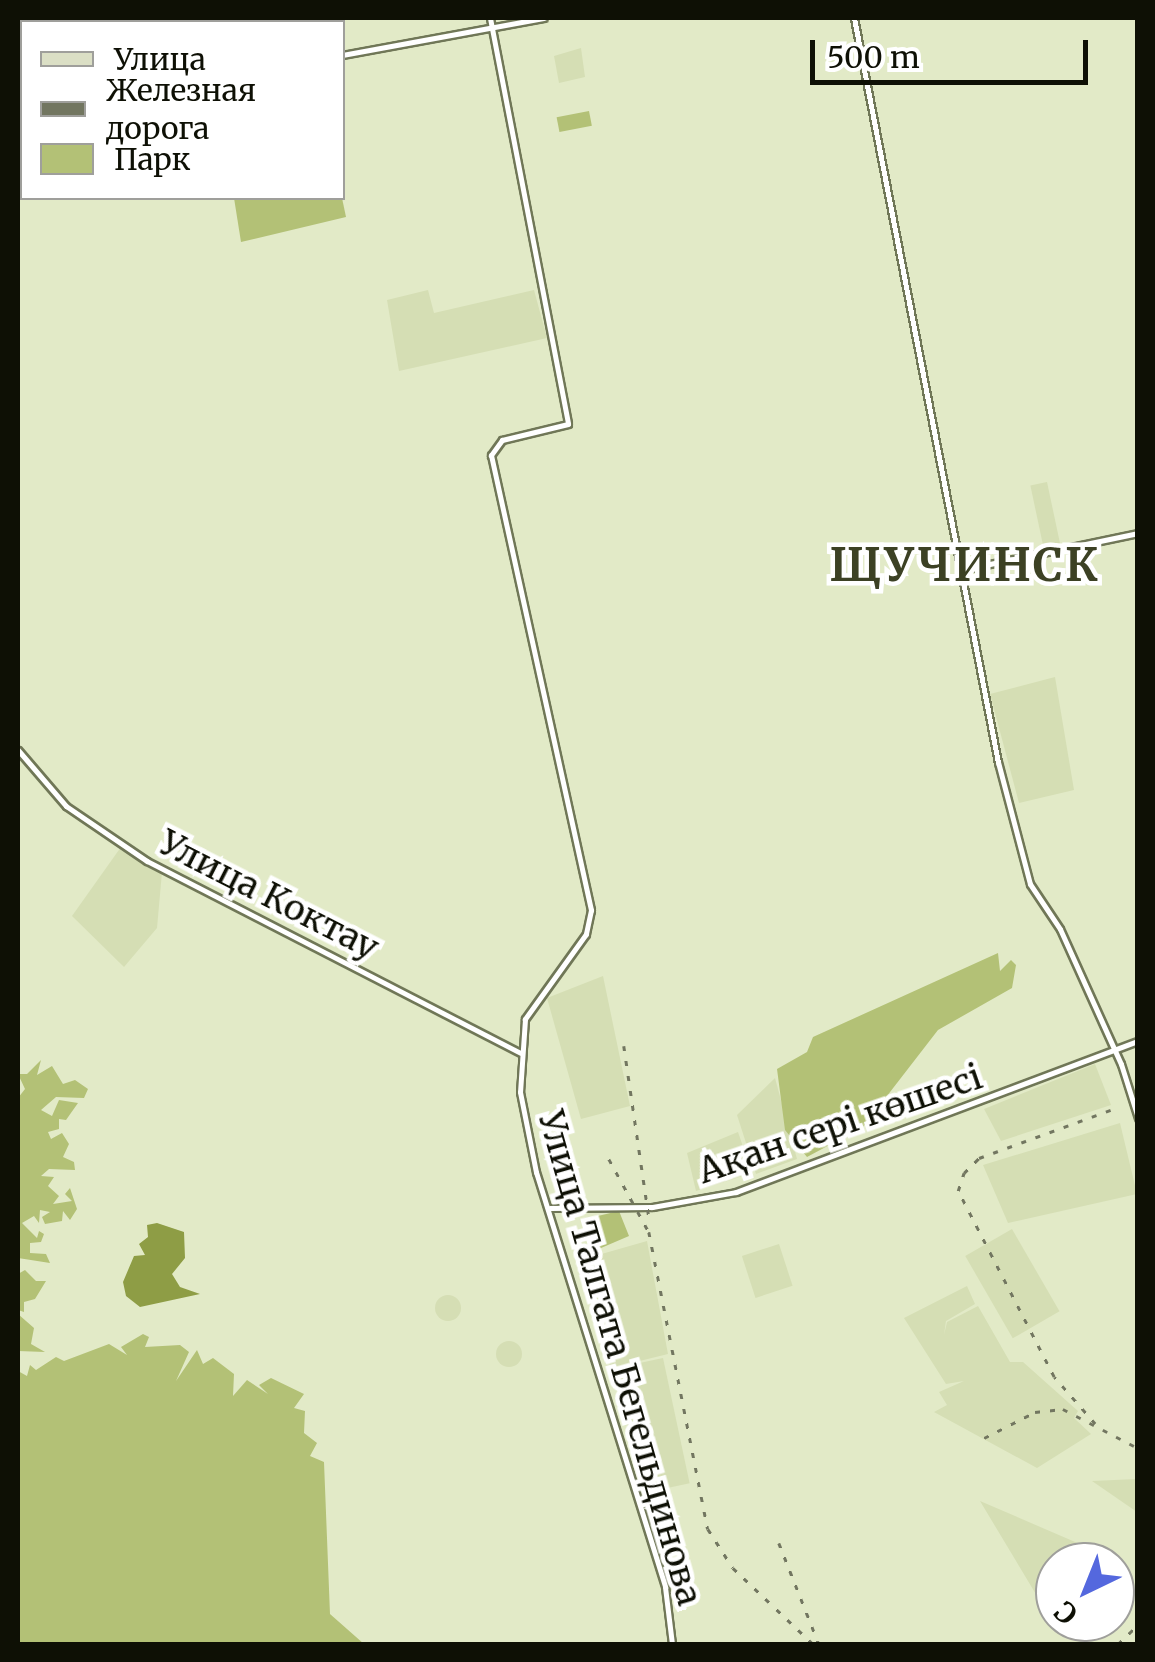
<!DOCTYPE html>
<html>
<head>
<meta charset="utf-8">
<style>
	body { margin:0 }
	#map { position:relative; width:1155px; height:1662px; overflow:hidden; background:#e2eac7; font-family:Merriweather,serif }
	div>[style] { position:absolute }
	.built>* { inset:0; background:#d5deb4; transform-origin:0 0 }
	.round { border-radius:50% }
	.green>* { inset:0; background:#b3c176; transform-origin:0 0 }
	.water>* { inset:0; background:#8e9d45 }
	.roads { filter:drop-shadow(2px 0 #707757) drop-shadow(-2px 0 #707757) drop-shadow(0 2px #707757) drop-shadow(0 -2px #707757) }
	.tertiary>* { height:5px; margin:-2.5px; padding:0 2.5px; transform-origin:2.5px; border-radius:2.5px; background:#fff }
	.secondary>* { height:6px; margin:-3px; padding:0 3px; transform-origin:3px; border-radius:3px; background:#dbdfc5 }
	.rail>* { height:2.5px; margin-top:-1.25px; transform-origin:0; background:repeating-linear-gradient(90deg,#727660 0 5px,transparent 0 15px) }
	span { translate:-50% -50%; white-space:nowrap; text-align:center; line-height:1.15; -webkit-text-stroke:9px #fff; paint-order:stroke }
	.street-label { font-size:35px; color:#0e1005 }
	.district-label { font-size:45px; color:#3c4124; font-weight:700; letter-spacing:2.5px }
	.frame { position:absolute; inset:0; border:20px solid #0e1005; pointer-events:none }
	.legend { position:absolute; left:20px; top:20px; width:325px; height:180px; box-sizing:border-box; background:#fff; border:2px solid #9f9f9b; margin:0; padding:12px 18px; list-style:none; font-size:30px; color:#0e1005 }
	.legend li { display:flex; align-items:center; gap:20px; height:50px }
	.legend b { width:50px; border:2px solid #9f9f9b }
	.north { position:absolute; left:1035px; top:1542px; width:100px; height:100px; box-sizing:border-box; background:#fff; border:2px solid #9f9f9b; border-radius:50%; rotate:223deg; font-size:28px; font-weight:700; line-height:40px; text-align:center; color:#0e1005 }
	.north::after { content:''; display:block; margin:auto; width:35px; height:45px; background:#5468de; clip-path:polygon(50% 0,100% 100%,50% 72%,0 100%) }
	.scale { position:absolute; left:810px; top:40px; width:278px; height:45px; box-sizing:border-box; border:5px solid #0e1005; border-top:0; padding-left:12px; font-size:30px; line-height:35px; white-space:nowrap; color:#0e1005; -webkit-text-stroke:8px #fff; paint-order:stroke }
</style>
</head>
<body>
<div id="map">
	<div class="built">
		<div style="clip-path:polygon(581px 48px,585px 77px,559px 83px,554px 56px)"></div>
		<div style="clip-path:polygon(428px 290px,434px 313px,534px 290px,547px 338px,399px 371px,387px 300px)"></div>
		<div style="left:1047px;top:482px;width:62px;height:17px;rotate:78deg"></div>
		<div style="clip-path:polygon(1055px 677px,1074px 790px,1019px 803px,990px 694px)"></div>
		<div style="clip-path:polygon(121px 847px,162px 872px,157px 928px,124px 967px,72px 916px)"></div>
		<div style="clip-path:polygon(603px 976px,630px 1106px,581px 1119px,547px 998px)"></div>
		<div style="clip-path:polygon(1095px 1064px,1111px 1105px,1001px 1141px,984px 1109px)"></div>
		<div style="clip-path:polygon(775px 1078px,797px 1159px,756px 1174px,737px 1115px)"></div>
		<div style="clip-path:polygon(1120px 1123px,1137px 1194px,1008px 1223px,983px 1165px)"></div>
		<div style="clip-path:polygon(738px 1132px,752px 1173px,696px 1191px,687px 1153px)"></div>
		<div style="left:1012px;top:1229px;width:95px;height:54px;rotate:60deg"></div>
		<div style="clip-path:polygon(647px 1241px,668px 1354px,611px 1368px,582px 1279px,589px 1275px,584px 1259px)"></div>
		<div style="left:779px;top:1244px;width:44px;height:39px;rotate:72deg"></div>
		<div style="clip-path:polygon(967px 1286px,975px 1304px,946px 1321px,944px 1335px,947px 1322px,978px 1306px,1010px 1362px,1023px 1362px,1078px 1411px,1074px 1418px,1091px 1434px,1037px 1468px,934px 1412px,947px 1405px,939px 1392px,964px 1381px,946px 1384px,904px 1318px)"></div>
		<div class="round" style="left:435px;top:1295px;width:26px;height:26px"></div>
		<div class="round" style="left:496px;top:1341px;width:26px;height:26px"></div>
		<div style="left:663px;top:1358px;width:128px;height:49px;rotate:78deg"></div>
		<div style="clip-path:polygon(1137px 1479px,1137px 1512px,1092px 1481px)"></div>
		<div style="clip-path:polygon(980px 1501px,1103px 1554px,1095px 1562px,1055px 1562px,1055px 1602px,1046px 1611px)"></div>
	</div>
	<div class="green">
		<div style="left:589px;top:111px;width:15px;height:33px;rotate:79deg"></div>
		<div style="clip-path:polygon(234px 198px,342px 198px,346px 217px,241px 242px)"></div>
		<div style="clip-path:polygon(998px 953px,1000px 971px,1011px 960px,1016px 965px,1012px 988px,938px 1030px,863px 1127px,807px 1157px,785px 1130px,777px 1069px,807px 1052px,813px 1037px)"></div>
		<div style="clip-path:polygon(41px 1060px,37px 1075px,52px 1066px,63px 1084px,75px 1080px,88px 1089px,84px 1098px,56px 1097px,41px 1110px,52px 1116px,59px 1100px,78px 1103px,66px 1120px,59px 1119px,59px 1129px,48px 1132px,51px 1139px,62px 1133px,69px 1144px,63px 1157px,74px 1162px,75px 1170px,49px 1169px,41px 1176px,54px 1177px,48px 1186px,59px 1196px,53px 1204px,72px 1201px,65px 1194px,70px 1188px,77px 1209px,70px 1220px,63px 1211px,62px 1221px,45px 1224px,42px 1217px,50px 1212px,40px 1210px,39px 1223px,34px 1216px,22px 1223px,37px 1238px,39px 1231px,44px 1234px,41px 1242px,30px 1243px,30px 1253px,46px 1254px,50px 1263px,18px 1258px,18px 1098px,25px 1089px,18px 1074px,27px 1074px)"></div>
		<div style="clip-path:polygon(619px 1211px,629px 1236px,594px 1251px,585px 1219px)"></div>
		<div style="clip-path:polygon(25px 1270px,36px 1281px,46px 1281px,35px 1299px,24px 1302px,24px 1312px,18px 1310px,18px 1274px)"></div>
		<div style="clip-path:polygon(18px 1314px,34px 1328px,31px 1344px,45px 1352px,18px 1351px)"></div>
		<div style="clip-path:polygon(143px 1334px,149px 1337px,145px 1347px,180px 1345px,189px 1352px,176px 1381px,197px 1350px,203px 1364px,213px 1358px,234px 1374px,233px 1396px,247px 1380px,268px 1394px,259px 1385px,271px 1378px,304px 1394px,294px 1408px,305px 1411px,304px 1433px,317px 1443px,310px 1456px,324px 1462px,330px 1614px,364px 1644px,18px 1644px,18px 1371px,27px 1376px,30px 1365px,36px 1370px,56px 1357px,64px 1361px,109px 1344px,127px 1355px,121px 1347px)"></div>
	</div>
	<div class="water">
		<div style="clip-path:polygon(157px 1223px,184px 1232px,185px 1258px,172px 1274px,180px 1287px,200px 1294px,140px 1307px,126px 1296px,123px 1282px,134px 1256px,145px 1255px,139px 1244px,148px 1237px,147px 1225px)"></div>
	</div>
	<div class="roads">
		<div class="tertiary">
			<div style="left:490px;top:18px;width:413px;rotate:79.1deg"></div>
			<div style="left:568px;top:424px;width:68px;rotate:166.4deg"></div>
			<div style="left:502px;top:440px;width:19px;rotate:126deg"></div>
			<div style="left:491px;top:455px;width:466px;rotate:77.6deg"></div>
			<div style="left:591px;top:910px;width:25px;rotate:102deg"></div>
			<div style="left:586px;top:934px;width:105px;rotate:125.7deg"></div>
			<div style="left:525px;top:1019px;width:73px;rotate:93.9deg"></div>
			<div style="left:520px;top:1092px;width:82px;rotate:78.7deg"></div>
			<div style="left:536px;top:1172px;width:435px;rotate:72.7deg"></div>
			<div style="left:665px;top:1587px;width:57px;rotate:83deg"></div>
			<div style="left:854px;top:18px;width:758px;rotate:79.05deg"></div>
			<div style="left:998px;top:762px;width:126px;rotate:75.3deg"></div>
			<div style="left:1030px;top:884px;width:54px;rotate:56.3deg"></div>
			<div style="left:1060px;top:929px;width:148px;rotate:65.7deg"></div>
			<div style="left:1121px;top:1064px;width:57px;rotate:72.5deg"></div>
			<div style="left:342px;top:55px;width:205px;rotate:-10.4deg"></div>
			<div style="left:18px;top:113px;width:4px"></div>
			<div style="left:961px;top:570px;width:181px;rotate:-11.8deg"></div>
			<div style="left:18px;top:750px;width:74px;rotate:49.4deg"></div>
			<div style="left:66px;top:806px;width:98px;rotate:34.2deg"></div>
			<div style="left:147px;top:861px;width:420px;rotate:27.2deg"></div>
			<div style="left:550px;top:1208px;width:102px;rotate:-0.6deg"></div>
			<div style="left:652px;top:1207px;width:85px;rotate:-10.1deg"></div>
			<div style="left:736px;top:1192px;width:429px;rotate:-20.6deg"></div>
		</div>
		<div class="secondary">
			<div style="left:73px;top:22px;width:29px;rotate:-8deg"></div>
			<div style="left:18px;top:32px;width:4px;rotate:-14deg"></div>
		</div>
	</div>
	<div class="rail">
		<div style="left:624px;top:1046px;width:174px;rotate:81.7deg"></div>
		<div style="left:609px;top:1159px;width:83px;rotate:61.3deg"></div>
		<div style="left:649px;top:1232px;width:303px;rotate:78.8deg"></div>
		<div style="left:708px;top:1529px;width:46px;rotate:57.3deg"></div>
		<div style="left:733px;top:1568px;width:110px;rotate:43.5deg"></div>
		<div style="left:1095px;top:1424px;width:62px;rotate:-131.1deg"></div>
		<div style="left:1054px;top:1377px;width:209px;rotate:-117.3deg"></div>
		<div style="left:958px;top:1191px;width:19px;rotate:-72deg"></div>
		<div style="left:964px;top:1173px;width:21px;rotate:-45deg"></div>
		<div style="left:979px;top:1158px;width:146px;rotate:-20.1deg"></div>
		<div style="left:984px;top:1438px;width:57px;rotate:-27deg"></div>
		<div style="left:1035px;top:1412px;width:28px;rotate:-6deg"></div>
		<div style="left:1063px;top:1409px;width:85px;rotate:27.5deg"></div>
		<div style="left:779px;top:1543px;width:109px;rotate:68.4deg"></div>
		<div style="left:1118px;top:1644px;width:28px;rotate:-44deg"></div>
	</div>
	<div class="street-label">
		<span style="left:269px;top:895px;rotate:27deg">Улица Коктау</span>
		<span style="left:840px;top:1124px;rotate:-19deg">Ақан сері көшесі</span>
		<span style="left:620px;top:1358px;rotate:74deg">Улица Талгата Бегельдинова</span>
	</div>
	<div class="district-label">
		<span style="left:965px;top:566px">ЩУЧИНСК</span>
	</div>
	<div class="frame"></div>
	<ul class="legend">
	<li><b style="height:12px;background:#dbdfc5"></b>Улица</li>
	<li><b style="height:12px;background:#727660"></b>Железная дорога</li>
	<li><b style="height:28px;background:#b3c176"></b>Парк</li>
	</ul>
	<div class="north">С</div>
	<div class="scale">500 m</div>
</div>
</body>
</html>
